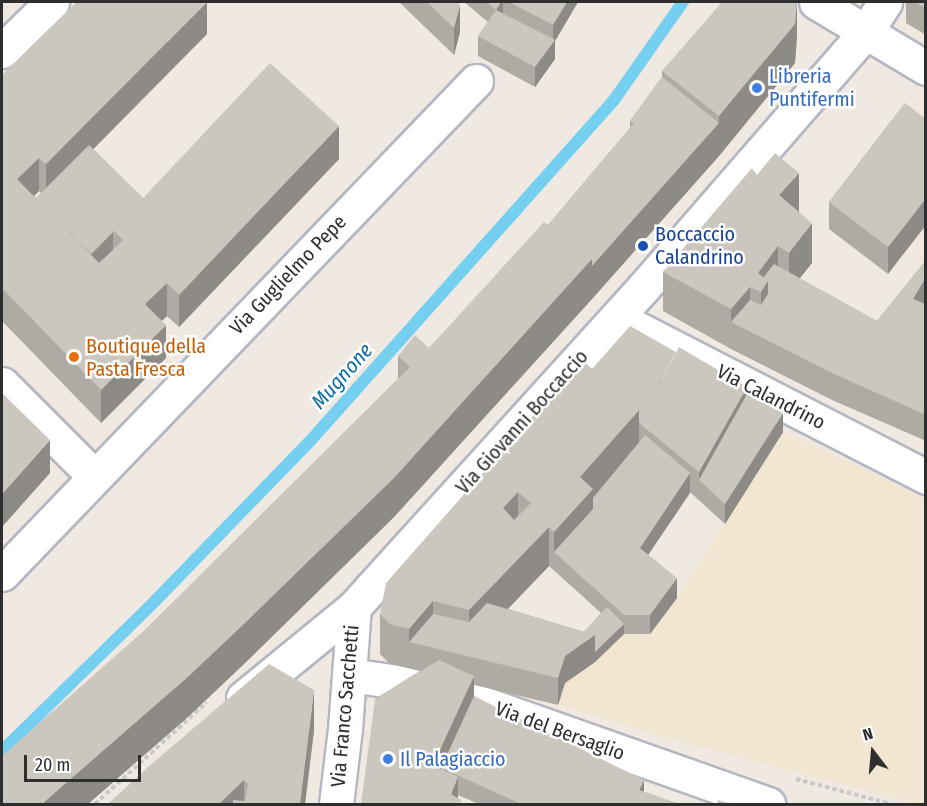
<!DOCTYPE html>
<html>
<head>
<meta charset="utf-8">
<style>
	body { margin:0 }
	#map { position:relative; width:927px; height:806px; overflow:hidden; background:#efe9e1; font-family:"Fira Sans Condensed",sans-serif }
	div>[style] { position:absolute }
	.education>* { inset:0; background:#f0e6d1 }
	.stream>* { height:12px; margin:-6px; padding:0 6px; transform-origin:6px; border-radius:6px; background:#75cff0 }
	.path>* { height:4px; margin-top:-2px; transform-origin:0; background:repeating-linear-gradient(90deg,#c9c9c9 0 4.5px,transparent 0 7.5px) }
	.roads { filter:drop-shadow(2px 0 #b4b7c1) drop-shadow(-2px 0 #b4b7c1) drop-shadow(0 2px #b4b7c1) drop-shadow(0 -2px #b4b7c1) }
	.street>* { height:33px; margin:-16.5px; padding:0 16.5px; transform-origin:16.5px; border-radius:16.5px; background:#fff }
	.secondary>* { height:33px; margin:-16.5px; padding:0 16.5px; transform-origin:16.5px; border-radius:16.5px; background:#fff }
	.wall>* { inset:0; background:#afaba4 }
	.shaded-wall>* { inset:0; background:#8e8b86 }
	.building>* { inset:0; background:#cbc7bf }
	.dots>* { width:16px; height:16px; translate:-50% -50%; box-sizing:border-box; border:3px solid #fff; border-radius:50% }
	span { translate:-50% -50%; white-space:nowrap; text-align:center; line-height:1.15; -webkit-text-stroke:5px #fff; paint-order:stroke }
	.shop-label { font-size:20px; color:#366cbe }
	.left { translate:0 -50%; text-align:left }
	.transit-label { font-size:20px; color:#164399 }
	.street-label { font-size:20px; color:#2e2e2e }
	.food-label { font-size:20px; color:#c56008 }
	.water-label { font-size:21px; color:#0d6fa3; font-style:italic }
	.frame { position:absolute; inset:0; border:3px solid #2e2e2e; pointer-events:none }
	.north { position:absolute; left:843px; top:722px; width:60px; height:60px; -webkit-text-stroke:4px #fff; paint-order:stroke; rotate:344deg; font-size:16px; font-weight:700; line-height:24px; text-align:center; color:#2e2e2e }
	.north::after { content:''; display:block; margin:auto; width:21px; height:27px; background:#2e2e2e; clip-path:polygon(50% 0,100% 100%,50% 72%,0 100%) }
	.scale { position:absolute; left:24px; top:755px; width:117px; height:27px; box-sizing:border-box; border:3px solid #2e2e2e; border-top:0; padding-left:8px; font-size:18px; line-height:21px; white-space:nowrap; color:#2e2e2e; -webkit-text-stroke:4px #fff; paint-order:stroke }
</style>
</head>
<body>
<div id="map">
	<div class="education">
		<div style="clip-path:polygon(783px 432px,925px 497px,925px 804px,917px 804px,670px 739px,558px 705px,565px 683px,595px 662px,624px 634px,650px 634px,677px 598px)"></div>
	</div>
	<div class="stream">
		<div style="left:2px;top:751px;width:214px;rotate:-44.4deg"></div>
		<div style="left:155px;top:601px;width:226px;rotate:-45.9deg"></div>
		<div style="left:312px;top:439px;width:454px;rotate:-48.3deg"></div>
		<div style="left:614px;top:100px;width:120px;rotate:-54.9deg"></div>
	</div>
	<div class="path">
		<div style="left:796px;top:779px;width:98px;rotate:14.7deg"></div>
		<div style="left:95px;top:804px;width:151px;rotate:-42.3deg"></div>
	</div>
	<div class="roads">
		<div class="street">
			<div style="left:2px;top:51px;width:70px;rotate:-44.4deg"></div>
			<div style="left:617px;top:318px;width:348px;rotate:27.2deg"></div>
			<div style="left:2px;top:384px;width:130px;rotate:45deg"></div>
			<div style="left:2px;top:574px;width:684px;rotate:-46.13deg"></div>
			<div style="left:349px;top:675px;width:79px;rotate:8deg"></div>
			<div style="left:427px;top:686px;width:34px;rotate:15deg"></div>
			<div style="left:460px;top:695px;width:327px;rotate:19.5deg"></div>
			<div style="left:243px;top:698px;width:144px;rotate:-39.3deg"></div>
			<div style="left:354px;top:607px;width:25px;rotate:-48deg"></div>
			<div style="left:371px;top:588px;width:405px;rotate:-47.8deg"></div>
			<div style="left:643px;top:288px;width:338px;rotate:-49deg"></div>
			<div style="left:865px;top:33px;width:37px;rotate:-57deg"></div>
			<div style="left:336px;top:804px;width:76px;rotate:-83.2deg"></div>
			<div style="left:345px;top:729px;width:122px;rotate:-85.8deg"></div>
		</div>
		<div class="secondary">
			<div style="left:816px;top:2px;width:128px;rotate:31deg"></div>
		</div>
	</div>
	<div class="wall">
		<div style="clip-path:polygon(399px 2px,457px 2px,460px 32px,454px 55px)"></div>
		<div style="clip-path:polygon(464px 2px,578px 2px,555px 41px,555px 59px,535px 87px,478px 56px,478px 36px,488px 22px)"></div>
		<div style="clip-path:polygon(906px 2px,926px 2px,926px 35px,906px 23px)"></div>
		<div style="clip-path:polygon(evenodd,207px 34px,93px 149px,143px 198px,339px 159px,179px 327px,167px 316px,162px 321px,166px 358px,101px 423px,2px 321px,2px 75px,207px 34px,39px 191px,41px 193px,36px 198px,34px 196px,39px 191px)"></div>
		<div style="clip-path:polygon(797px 36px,795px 63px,719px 156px,592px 299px,394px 517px,245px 663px,189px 716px,88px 804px,2px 804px,146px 629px,398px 379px,398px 356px,429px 348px,548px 225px,630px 128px,630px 121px,662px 77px,662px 71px)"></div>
		<div style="clip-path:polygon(905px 103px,888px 274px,829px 229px,829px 202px)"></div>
		<div style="clip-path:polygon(757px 175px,799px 212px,812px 263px,799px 278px,877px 321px,926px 260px,926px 441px,832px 400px,731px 349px,663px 311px,663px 272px)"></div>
		<div style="clip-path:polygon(evenodd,592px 369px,747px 394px,783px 432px,725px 524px,690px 492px,648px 555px,677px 598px,650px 634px,624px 634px,595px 662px,565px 683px,558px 705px,474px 685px,474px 696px,644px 792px,679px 804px,479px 804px,458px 795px,458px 798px,461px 804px,375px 699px,420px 671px,390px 664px,380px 654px,380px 614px,592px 369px,549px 566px,601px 613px,584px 632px,508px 609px,549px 566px)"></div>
		<div style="clip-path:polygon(314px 730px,305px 804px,108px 804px)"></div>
	</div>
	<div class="shaded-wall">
		<div style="clip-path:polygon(207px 2px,207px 34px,46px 197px,46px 164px)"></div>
		<div style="clip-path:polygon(501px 2px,503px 2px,503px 18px,496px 10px)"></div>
		<div style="clip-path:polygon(567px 2px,578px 2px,555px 41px,555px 59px,535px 87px,535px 67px,553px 42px,553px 25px)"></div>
		<div style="clip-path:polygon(797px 2px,797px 36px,795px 63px,719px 156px,592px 299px,394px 517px,245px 663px,189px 716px,88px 804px,42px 804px,592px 259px,719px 123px,719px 116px)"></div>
		<div style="clip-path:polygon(460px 5px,460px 32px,454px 55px,454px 28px)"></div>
		<div style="clip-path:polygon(339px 126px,339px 159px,179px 327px,179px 295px)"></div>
		<div style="clip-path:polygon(39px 158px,39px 191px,17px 212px,17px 179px)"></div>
		<div style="clip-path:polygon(799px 173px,799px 213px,779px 195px)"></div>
		<div style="clip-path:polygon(926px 198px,926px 225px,888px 274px,888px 247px)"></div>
		<div style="clip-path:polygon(812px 223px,812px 263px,789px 292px,789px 253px)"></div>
		<div style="clip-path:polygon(113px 232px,113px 252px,86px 279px,86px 260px)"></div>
		<div style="clip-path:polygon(778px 246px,778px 285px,761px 332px,761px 292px,758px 273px)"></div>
		<div style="clip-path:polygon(926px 277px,926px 304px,913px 299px)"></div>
		<div style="clip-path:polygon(167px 283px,167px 316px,145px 336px,145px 304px)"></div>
		<div style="clip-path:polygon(750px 287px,750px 327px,731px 322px,731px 309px)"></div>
		<div style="clip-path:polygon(166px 325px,166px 358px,101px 423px,101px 390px)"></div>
		<div style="clip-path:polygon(747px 387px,747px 413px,699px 480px,699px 472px)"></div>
		<div style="clip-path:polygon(639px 410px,639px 450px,593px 529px,554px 552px,554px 532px,580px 477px)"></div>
		<div style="clip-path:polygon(783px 413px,783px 432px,725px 524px,725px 504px)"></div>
		<div style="clip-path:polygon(50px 440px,50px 473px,2px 527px,2px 494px)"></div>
		<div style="clip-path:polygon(690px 473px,690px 493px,640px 567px,640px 548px)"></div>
		<div style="clip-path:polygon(518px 492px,518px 532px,503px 508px)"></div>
		<div style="clip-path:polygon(549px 527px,549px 566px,469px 649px,469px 610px)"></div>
		<div style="clip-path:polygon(677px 578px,677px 598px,650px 634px,650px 615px)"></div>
		<div style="clip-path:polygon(433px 601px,433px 641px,409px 642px,409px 669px,409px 629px)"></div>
		<div style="clip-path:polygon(624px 624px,624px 634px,595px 662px,565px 683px,558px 705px,558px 678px,565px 656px,595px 635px)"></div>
		<div style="clip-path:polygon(474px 676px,474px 715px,441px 768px,441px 786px,433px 765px)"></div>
		<div style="clip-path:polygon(314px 690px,314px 730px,305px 804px,300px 804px)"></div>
		<div style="clip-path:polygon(458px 777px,458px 804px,451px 794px)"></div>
		<div style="clip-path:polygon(244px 780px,244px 804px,219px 804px)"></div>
		<div style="clip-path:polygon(644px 780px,644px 800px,639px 790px)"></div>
	</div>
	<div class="building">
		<div style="clip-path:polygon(77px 2px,207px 2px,46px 164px,39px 158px,17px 179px,99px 263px,123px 240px,113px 230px,270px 63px,339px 126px,179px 295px,167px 283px,145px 304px,166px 325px,101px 390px,2px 288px,2px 75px)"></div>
		<div style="clip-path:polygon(427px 2px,457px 2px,460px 5px,454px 28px)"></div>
		<div style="clip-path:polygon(486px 2px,501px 2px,496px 10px)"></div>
		<div style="clip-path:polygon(509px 2px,567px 2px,553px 25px)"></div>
		<div style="clip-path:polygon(722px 2px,797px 2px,795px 24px,719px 116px,662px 71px)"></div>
		<div style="clip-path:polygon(914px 2px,926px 2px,926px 8px)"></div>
		<div style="clip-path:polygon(496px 10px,555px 40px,535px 67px,478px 36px)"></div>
		<div style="clip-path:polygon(662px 77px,719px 123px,592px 266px,592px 259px,548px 225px,634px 123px,630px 121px)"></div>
		<div style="clip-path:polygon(905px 103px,926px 119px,926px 198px,888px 247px,829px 202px)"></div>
		<div style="clip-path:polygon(89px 145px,143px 198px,113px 230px,113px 232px,91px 254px,36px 198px)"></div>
		<div style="clip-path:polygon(775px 153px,799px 173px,779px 195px,812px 223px,789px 253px,778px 246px,758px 273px,768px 281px,761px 292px,750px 287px,731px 309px,663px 272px,752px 168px,757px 175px)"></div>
		<div style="clip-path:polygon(544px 222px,592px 259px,394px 478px,245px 623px,189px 676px,42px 804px,2px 804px,2px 756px,146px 629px,410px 367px,398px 356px,415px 335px,429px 348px)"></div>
		<div style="clip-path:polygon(926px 260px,926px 277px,913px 299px,926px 305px,926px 415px,832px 373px,731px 322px,750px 300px,761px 305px,768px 294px,768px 281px,763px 278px,774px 264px,877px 321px)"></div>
		<div style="clip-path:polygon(630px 326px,676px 352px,639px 423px,639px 410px,592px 369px)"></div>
		<div style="clip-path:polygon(679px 347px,747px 387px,699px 472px,639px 423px)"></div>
		<div style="clip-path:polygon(evenodd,582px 360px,639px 410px,580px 477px,593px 489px,554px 532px,549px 527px,469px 610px,433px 601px,409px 629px,390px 624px,380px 614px,386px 583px,582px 360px,518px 492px,531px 503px,514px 520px,503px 508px,518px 492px)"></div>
		<div style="clip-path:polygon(2px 393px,50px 440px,2px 494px)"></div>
		<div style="clip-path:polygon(747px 394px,783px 413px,725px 504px,699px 480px)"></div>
		<div style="clip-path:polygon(645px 435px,690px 473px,640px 548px,677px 578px,650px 615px,624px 615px,554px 552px,593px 509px,593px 498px)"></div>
		<div style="clip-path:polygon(487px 603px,595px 635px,565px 656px,558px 678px,409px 642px,433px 614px,469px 622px)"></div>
		<div style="clip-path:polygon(607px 607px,624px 624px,595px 652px,595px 635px,584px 632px)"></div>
		<div style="clip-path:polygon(439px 660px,474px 676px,433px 765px,458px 777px,451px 794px,461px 800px,460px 804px,361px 804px,375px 699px)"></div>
		<div style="clip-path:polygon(269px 664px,314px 690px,300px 804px,233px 804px,233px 800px,245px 801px,248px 784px,244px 780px,219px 804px,108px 804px,148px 767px)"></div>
		<div style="clip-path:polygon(474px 696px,644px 780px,639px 790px,679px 804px,521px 804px,441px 768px)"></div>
		<div style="clip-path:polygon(718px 800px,732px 804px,717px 804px)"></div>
	</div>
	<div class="dots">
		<div style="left:757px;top:88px;background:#3f7fe0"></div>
		<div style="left:643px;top:246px;background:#1a4fb4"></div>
		<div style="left:74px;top:357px;background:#e8710a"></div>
		<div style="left:388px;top:759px;background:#3f7fe0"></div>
	</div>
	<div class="shop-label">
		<span class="left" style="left:769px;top:88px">Libreria<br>Puntifermi</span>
		<span class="left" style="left:400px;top:759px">Il Palagiaccio</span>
	</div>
	<div class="transit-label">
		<span class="left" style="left:655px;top:246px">Boccaccio<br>Calandrino</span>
	</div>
	<div class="street-label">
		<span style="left:288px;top:275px;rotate:-46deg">Via Guglielmo Pepe</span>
		<span style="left:771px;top:397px;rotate:27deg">Via Calandrino</span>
		<span style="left:522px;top:422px;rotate:-48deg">Via Giovanni Boccaccio</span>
		<span style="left:345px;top:706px;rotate:-85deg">Via Franco Sacchetti</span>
		<span style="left:560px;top:731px;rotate:20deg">Via del Bersaglio</span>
	</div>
	<div class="food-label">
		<span class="left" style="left:86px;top:358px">Boutique della<br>Pasta Fresca</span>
	</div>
	<div class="water-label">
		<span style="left:342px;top:376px;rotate:-48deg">Mugnone</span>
	</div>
	<div class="frame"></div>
	<div class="north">N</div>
	<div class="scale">20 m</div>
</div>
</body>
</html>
